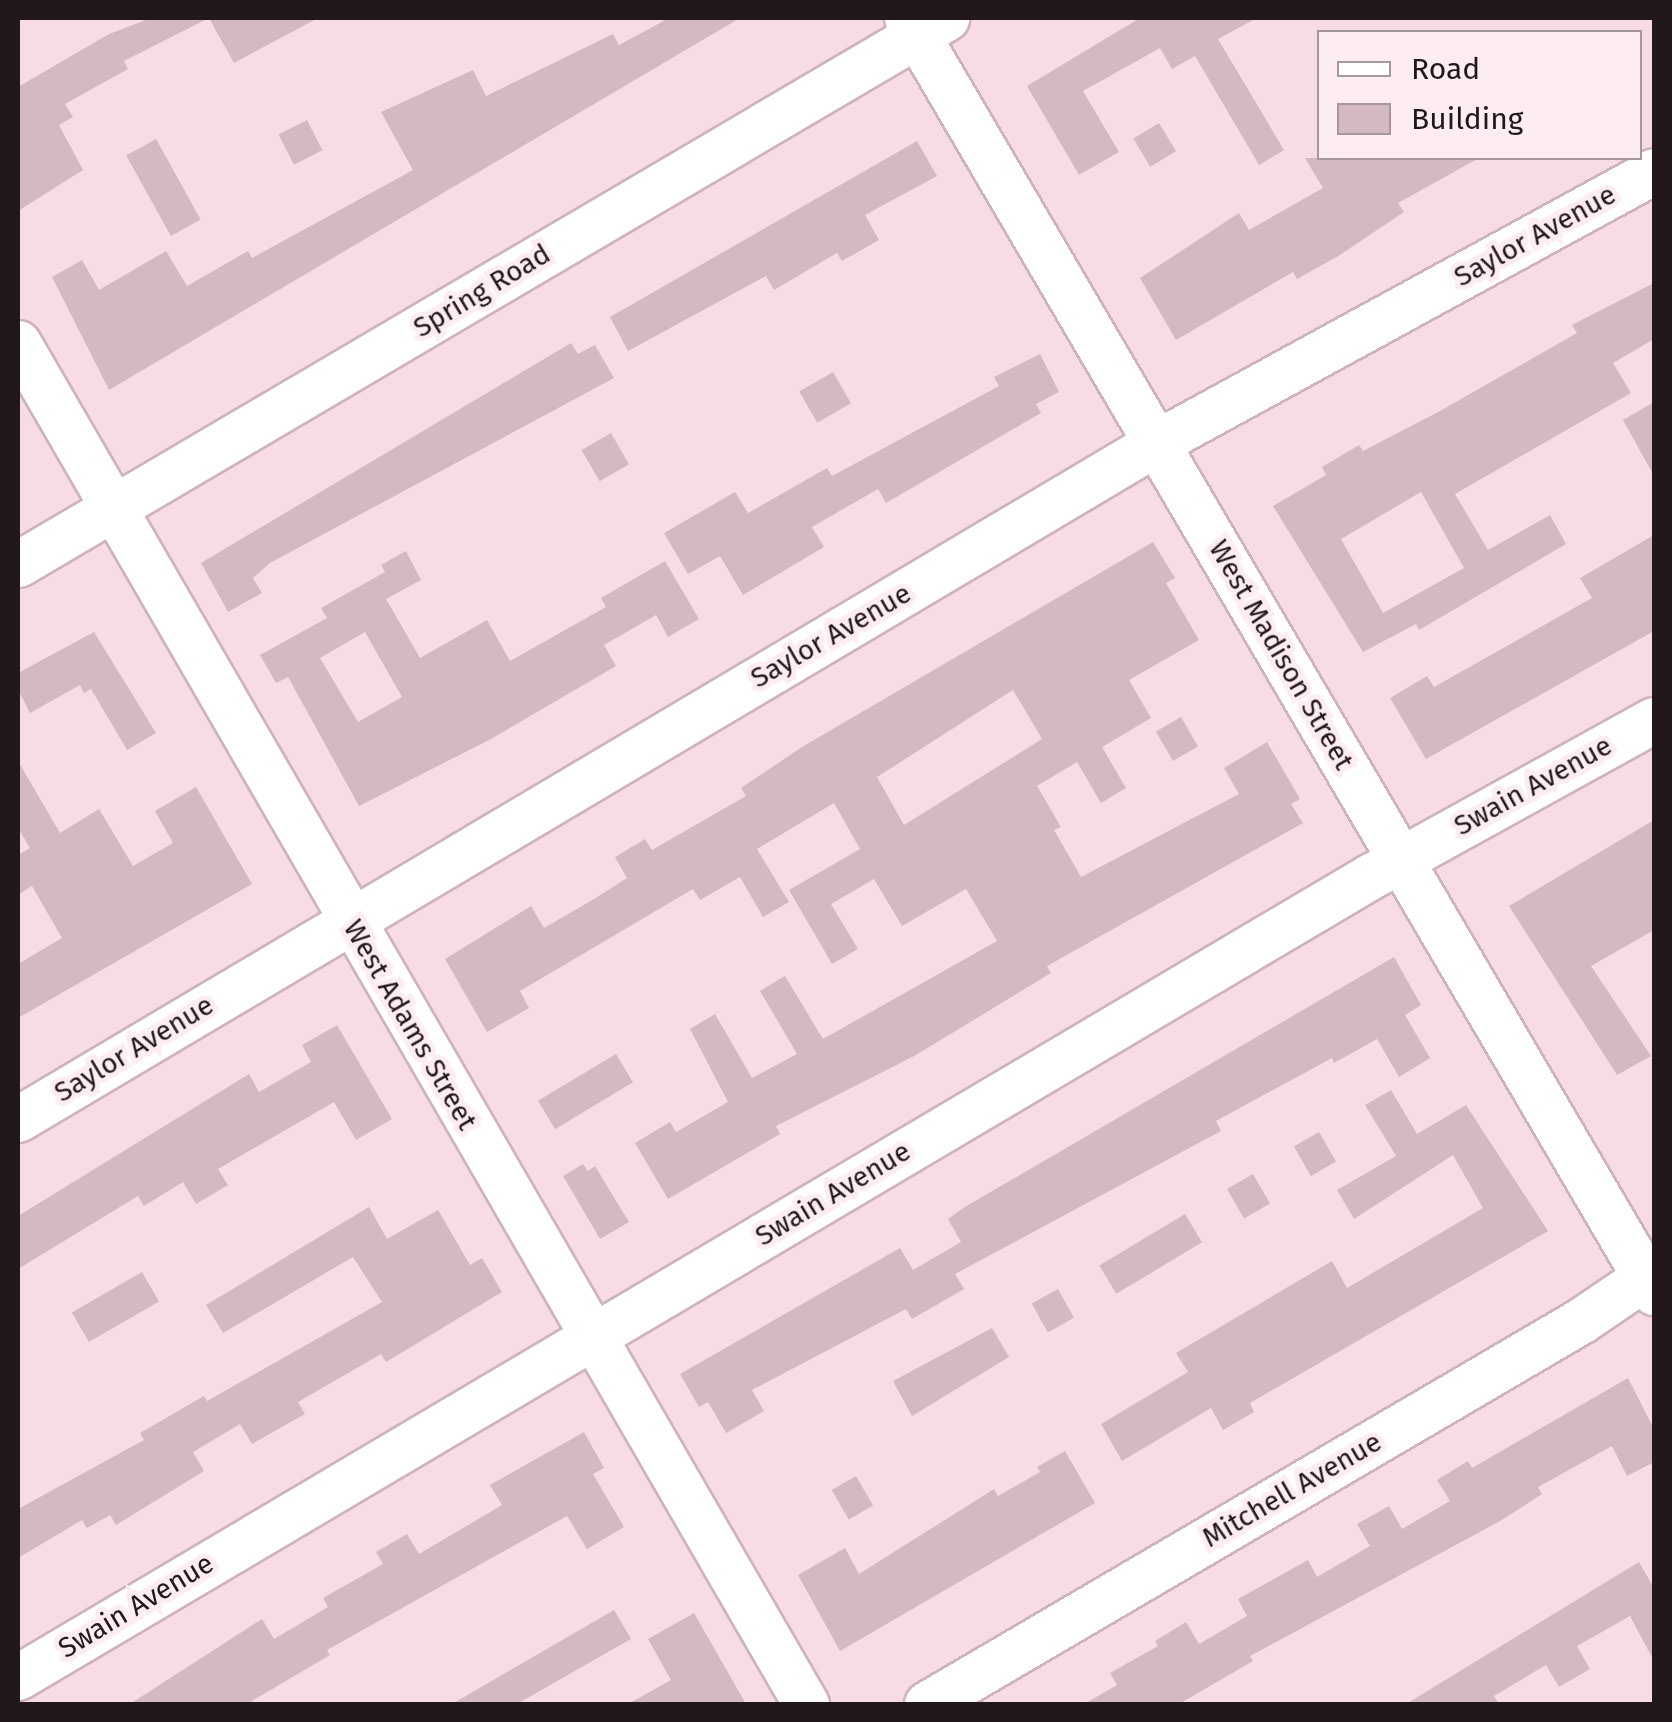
<!DOCTYPE html>
<html>
<head>
<meta charset="utf-8">
<style>
	body { margin:0 }
	#map { position:relative; width:1672px; height:1722px; overflow:hidden; background:#f8dce3; font-family:"Fira Sans",sans-serif }
	div>[style] { position:absolute }
	.building>* { inset:0; background:#d4b9c0; transform-origin:0 0 }
	.roads { filter:drop-shadow(2px 0 #ceb3ba) drop-shadow(-2px 0 #ceb3ba) drop-shadow(0 2px #ceb3ba) drop-shadow(0 -2px #ceb3ba) }
	.minor>* { height:45px; margin:-22.5px; padding:0 22.5px; transform-origin:22.5px; border-radius:22.5px; background:#fff }
	span { translate:-50% -50%; white-space:nowrap; text-align:center; line-height:1.15; -webkit-text-stroke:10px #fdecf0; paint-order:stroke }
	.street-label { font-size:28px; color:#22181b }
	.frame { position:absolute; inset:0; border:20px solid #22181b; pointer-events:none }
	.legend { position:absolute; left:1317px; top:30px; width:325px; height:130px; box-sizing:border-box; background:#fdecf0; border:2px solid #a5979b; margin:0; padding:12px 18px; list-style:none; font-size:30px; color:#22181b }
	.legend li { display:flex; align-items:center; gap:20px; height:50px }
	.legend b { width:50px; border:2px solid #a5979b }
</style>
</head>
<body>
<div id="map">
	<div class="building">
		<div style="clip-path:polygon(151px 18px,318px 18px,234px 63px,209px 18px,124px 61px,128px 69px,65px 104px,73px 117px,59px 125px,83px 170px,18px 211px,18px 87px,109px 34px)"></div>
		<div style="clip-path:polygon(669px 18px,740px 18px,109px 390px,52px 277px,82px 260px,99px 290px,166px 251px,187px 286px,248px 251px,252px 258px,413px 170px,381px 112px,473px 70px,486px 96px,613px 34px,619px 45px)"></div>
		<div style="clip-path:polygon(1140px 18px,1257px 18px,1218px 39px,1284px 150px,1259px 165px,1195px 56px,1172px 69px,1160px 48px,1083px 91px,1119px 152px,1079px 175px,1027px 86px)"></div>
		<div style="left:307px;top:120px;width:34px;height:32px;rotate:63deg"></div>
		<div style="left:1159px;top:123px;width:33px;height:30px;rotate:59deg"></div>
		<div style="left:156px;top:139px;width:92px;height:34px;rotate:61deg"></div>
		<div style="clip-path:polygon(917px 141px,937px 176px,865px 215px,879px 240px,842px 261px,837px 253px,774px 290px,766px 276px,628px 351px,610px 317px)"></div>
		<div style="clip-path:polygon(1305px 158px,1479px 158px,1398px 203px,1404px 212px,1340px 255px,1297px 279px,1293px 272px,1176px 340px,1140px 278px,1239px 213px,1249px 230px,1323px 188px)"></div>
		<div style="clip-path:polygon(evenodd,1654px 283px,1654px 339px,1613px 363px,1631px 393px,1455px 494px,1488px 550px,1550px 515px,1566px 544px,1419px 630px,1416px 624px,1363px 652px,1273px 506px,1326px 475px,1322px 467px,1359px 445px,1363px 451px,1440px 411px,1577px 333px,1572px 325px,1654px 283px,1421px 492px,1464px 568px,1383px 613px,1341px 539px,1421px 492px)"></div>
		<div style="clip-path:polygon(571px 343px,578px 354px,595px 345px,614px 378px,270px 563px,253px 578px,262px 593px,228px 612px,201px 563px)"></div>
		<div style="clip-path:polygon(1040px 354px,1059px 392px,1036px 404px,1041px 413px,886px 503px,878px 489px,812px 527px,824px 547px,743px 595px,720px 556px,688px 574px,664px 533px,735px 492px,748px 513px,827px 468px,832px 476px,999px 386px,994px 377px)"></div>
		<div style="left:833px;top:372px;width:36px;height:39px;rotate:60deg"></div>
		<div style="clip-path:polygon(1654px 402px,1654px 476px,1623px 420px)"></div>
		<div style="left:611px;top:433px;width:36px;height:34px;rotate:60deg"></div>
		<div style="clip-path:polygon(1654px 535px,1654px 631px,1426px 759px,1390px 698px,1427px 676px,1434px 687px,1592px 598px,1580px 578px)"></div>
		<div style="clip-path:polygon(evenodd,1153px 542px,1175px 578px,1166px 583px,1199px 640px,1129px 680px,1151px 718px,1102px 747px,1126px 788px,1101px 803px,1077px 762px,1037px 786px,1061px 827px,1054px 830px,1081px 877px,1239px 794px,1224px 768px,1267px 742px,1300px 799px,1291px 804px,1303px 823px,1047px 966px,1051px 973px,916px 1055px,776px 1126px,780px 1134px,668px 1199px,635px 1143px,670px 1122px,676px 1132px,728px 1102px,690px 1029px,715px 1014px,752px 1078px,797px 1054px,760px 991px,785px 976px,823px 1039px,997px 941px,966px 889px,902px 926px,874px 879px,831px 904px,858px 949px,832px 964px,789px 890px,860px 849px,834px 803px,757px 849px,789px 902px,763px 917px,740px 877px,700px 900px,693px 889px,520px 991px,529px 1008px,487px 1032px,445px 959px,531px 906px,544px 928px,594px 899px,627px 878px,615px 857px,645px 839px,652px 850px,746px 796px,741px 788px,802px 747px,1153px 542px,1013px 690px,1042px 739px,904px 825px,877px 777px,1013px 690px)"></div>
		<div style="clip-path:polygon(evenodd,406px 551px,421px 580px,386px 599px,420px 658px,487px 620px,510px 661px,606px 607px,601px 598px,665px 561px,699px 619px,668px 637px,656px 615px,604px 645px,616px 666px,491px 739px,359px 806px,288px 677px,276px 683px,260px 655px,327px 618px,321px 608px,385px 572px,381px 565px,406px 551px,365px 632px,402px 697px,358px 722px,320px 658px,365px 632px)"></div>
		<div style="clip-path:polygon(94px 632px,156px 733px,127px 750px,91px 689px,84px 693px,80px 685px,30px 713px,18px 690px,18px 673px)"></div>
		<div style="left:1181px;top:717px;width:34px;height:29px;rotate:60deg"></div>
		<div style="clip-path:polygon(18px 761px,60px 833px,99px 809px,133px 866px,173px 843px,155px 811px,196px 787px,252px 884px,18px 1018px,18px 964px,62px 938px,32px 886px,18px 895px,18px 855px,30px 848px,18px 828px)"></div>
		<div style="clip-path:polygon(1654px 820px,1654px 930px,1591px 966px,1651px 1056px,1617px 1075px,1509px 906px)"></div>
		<div style="clip-path:polygon(1394px 957px,1421px 1005px,1405px 1015px,1430px 1058px,1399px 1077px,1377px 1039px,1334px 1063px,1332px 1058px,1216px 1121px,1221px 1131px,955px 1274px,964px 1289px,912px 1319px,906px 1309px,752px 1390px,764px 1411px,726px 1433px,708px 1402px,699px 1407px,680px 1374px,900px 1248px,913px 1270px,961px 1242px,948px 1219px,963px 1208px)"></div>
		<div style="clip-path:polygon(337px 1025px,392px 1119px,356px 1140px,334px 1102px,218px 1169px,228px 1185px,196px 1204px,183px 1182px,144px 1206px,138px 1196px,18px 1269px,18px 1216px,249px 1074px,259px 1092px,311px 1062px,302px 1045px)"></div>
		<div style="left:616px;top:1054px;width:33px;height:91px;rotate:59deg"></div>
		<div style="clip-path:polygon(1391px 1090px,1417px 1134px,1466px 1105px,1548px 1231px,1250px 1403px,1254px 1412px,1223px 1430px,1211px 1408px,1122px 1461px,1101px 1424px,1188px 1372px,1176px 1353px,1332px 1261px,1347px 1288px,1483px 1208px,1453px 1155px,1354px 1219px,1337px 1190px,1396px 1156px,1365px 1105px)"></div>
		<div style="left:1319px;top:1132px;width:34px;height:29px;rotate:60deg"></div>
		<div style="clip-path:polygon(583px 1164px,588px 1171px,595px 1166px,629px 1222px,600px 1239px,563px 1176px)"></div>
		<div style="left:1253px;top:1174px;width:34px;height:30px;rotate:60deg"></div>
		<div style="clip-path:polygon(369px 1207px,387px 1239px,438px 1210px,470px 1265px,482px 1258px,502px 1292px,386px 1362px,381px 1354px,298px 1402px,305px 1414px,252px 1444px,240px 1424px,193px 1452px,204px 1471px,116px 1525px,110px 1515px,87px 1528px,82px 1520px,18px 1558px,18px 1509px,144px 1440px,140px 1433px,204px 1396px,207px 1401px,382px 1302px,353px 1257px,223px 1333px,206px 1305px)"></div>
		<div style="left:1185px;top:1214px;width:33px;height:100px;rotate:59deg"></div>
		<div style="left:142px;top:1272px;width:34px;height:81px;rotate:60deg"></div>
		<div style="left:1058px;top:1289px;width:33px;height:30px;rotate:61deg"></div>
		<div style="clip-path:polygon(992px 1328px,1009px 1357px,912px 1416px,893px 1381px)"></div>
		<div style="clip-path:polygon(1628px 1378px,1654px 1429px,1654px 1462px,1627px 1476px,1612px 1446px,1538px 1487px,1542px 1494px,1502px 1520px,1250px 1656px,1253px 1661px,1179px 1704px,1084px 1704px,1117px 1685px,1110px 1673px,1158px 1646px,1155px 1641px,1186px 1622px,1199px 1644px,1247px 1616px,1238px 1599px,1308px 1560px,1317px 1577px,1370px 1546px,1357px 1524px,1389px 1506px,1402px 1529px,1450px 1501px,1437px 1480px,1468px 1461px,1472px 1468px)"></div>
		<div style="clip-path:polygon(584px 1432px,604px 1468px,593px 1474px,624px 1527px,587px 1549px,567px 1516px,327px 1650px,330px 1655px,247px 1704px,130px 1704px,262px 1619px,274px 1639px,328px 1607px,323px 1598px,383px 1564px,376px 1552px,407px 1534px,419px 1554px,502px 1505px,490px 1485px)"></div>
		<div style="clip-path:polygon(1065px 1451px,1095px 1503px,840px 1651px,798px 1575px,845px 1548px,859px 1574px,994px 1489px,998px 1496px,1040px 1472px,1037px 1467px)"></div>
		<div style="left:856px;top:1476px;width:34px;height:28px;rotate:60deg"></div>
		<div style="clip-path:polygon(1639px 1562px,1654px 1588px,1654px 1661px,1630px 1616px,1577px 1646px,1590px 1669px,1559px 1687px,1546px 1665px,1494px 1696px,1499px 1704px,1406px 1704px)"></div>
		<div style="clip-path:polygon(614px 1610px,631px 1639px,601px 1656px,517px 1704px,452px 1704px)"></div>
		<div style="clip-path:polygon(694px 1613px,746px 1704px,628px 1704px,671px 1680px,648px 1639px)"></div>
	</div>
	<div class="roads">
		<div class="minor">
			<div style="left:907px;top:18px;width:1477px;rotate:59.62deg"></div>
			<div style="left:18px;top:343px;width:1573px;rotate:59.93deg"></div>
			<div style="left:18px;top:564px;width:1077px;rotate:-30.47deg"></div>
			<div style="left:18px;top:1119px;width:1324px;rotate:-30.71deg"></div>
			<div style="left:1156px;top:443px;width:567px;rotate:-28.64deg"></div>
			<div style="left:18px;top:1677px;width:1572px;rotate:-30.63deg"></div>
			<div style="left:1371px;top:876px;width:323px;rotate:-28.9deg"></div>
			<div style="left:927px;top:1704px;width:759px;rotate:-30.38deg"></div>
			<div style="left:1582px;top:1320px;width:87px;rotate:-34.2deg"></div>
		</div>
	</div>
	<div class="street-label">
		<span style="left:1535px;top:236px;rotate:-29deg">Saylor Avenue</span>
		<span style="left:482px;top:291px;rotate:-31deg">Spring Road</span>
		<span style="left:831px;top:636px;rotate:-30deg">Saylor Avenue</span>
		<span style="left:1281px;top:655px;rotate:60deg">West Madison Street</span>
		<span style="left:1533px;top:786px;rotate:-29deg">Swain Avenue</span>
		<span style="left:410px;top:1025px;rotate:60deg">West Adams Street</span>
		<span style="left:134px;top:1049px;rotate:-31deg">Saylor Avenue</span>
		<span style="left:833px;top:1194px;rotate:-31deg">Swain Avenue</span>
		<span style="left:1292px;top:1490px;rotate:-30deg">Mitchell Avenue</span>
		<span style="left:136px;top:1606px;rotate:-31deg">Swain Avenue</span>
	</div>
	<div class="frame"></div>
	<ul class="legend">
	<li><b style="height:12px;background:#fff"></b>Road</li>
	<li><b style="height:28px;background:#d4b9c0"></b>Building</li>
	</ul>
</div>
</body>
</html>
